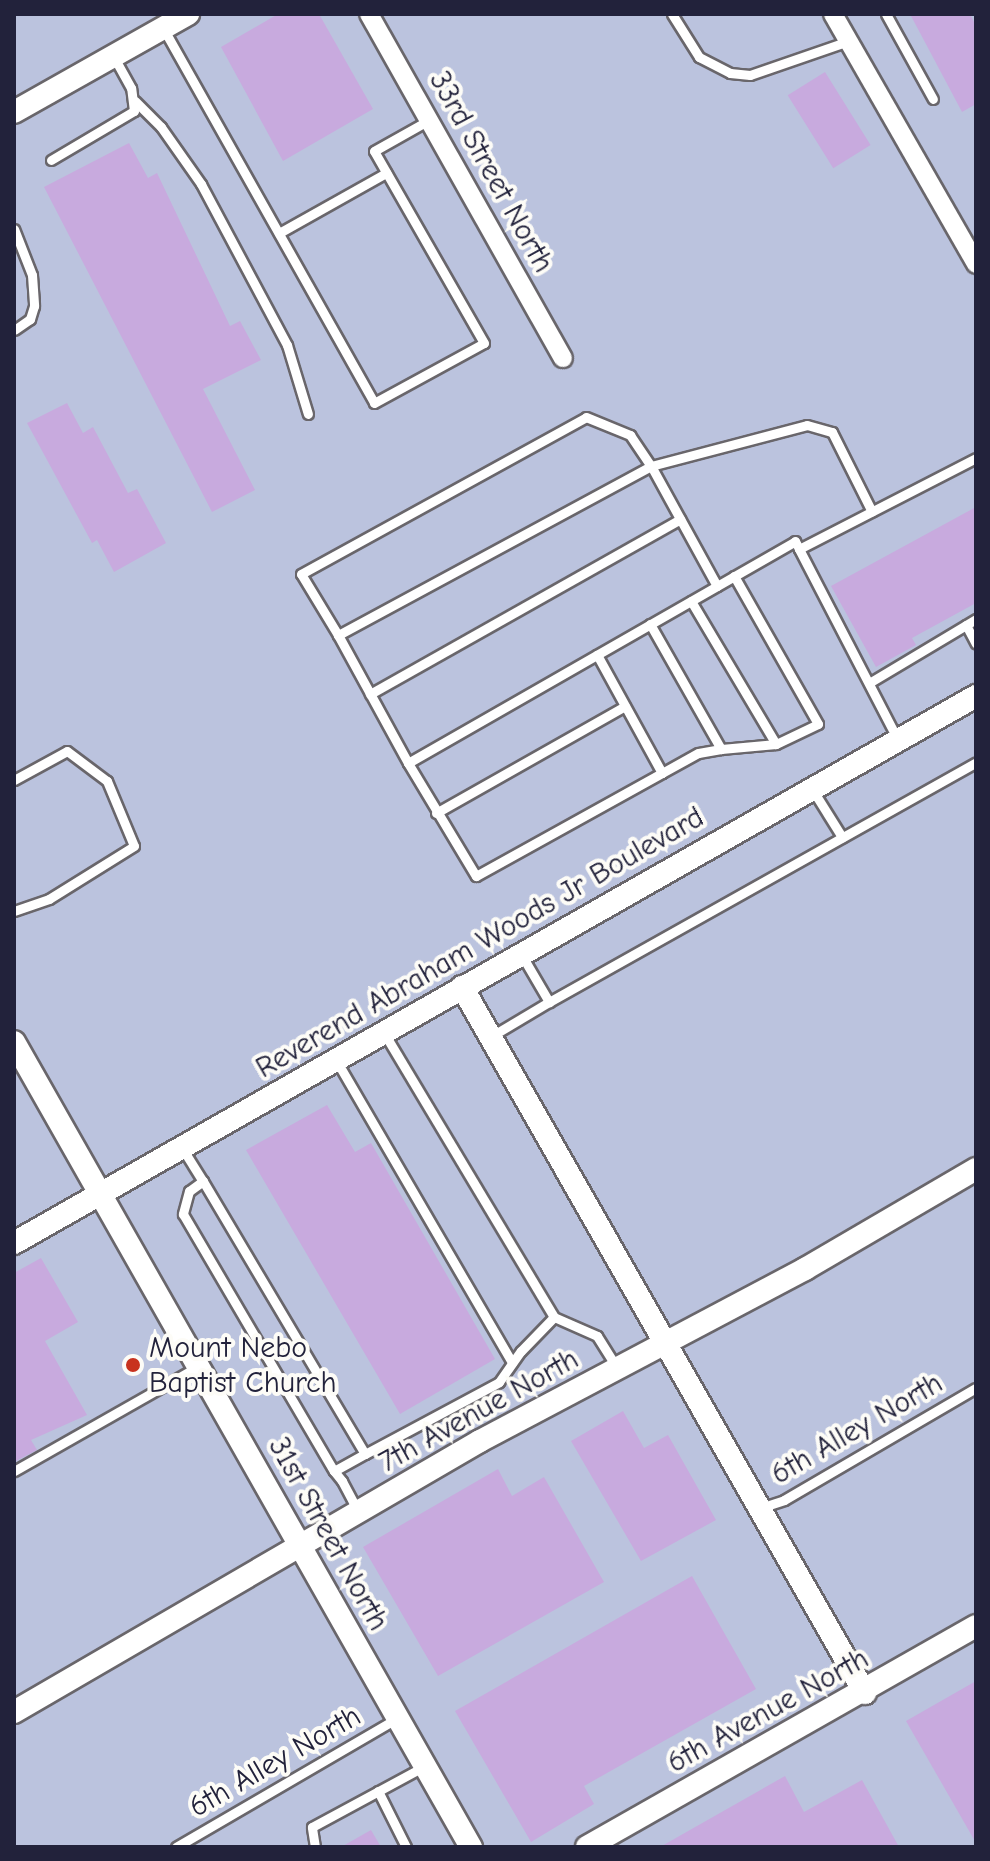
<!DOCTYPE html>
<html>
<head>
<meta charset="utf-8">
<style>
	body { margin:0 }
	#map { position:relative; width:990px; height:1861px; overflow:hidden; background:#eee4c4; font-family:"Comic Neue",sans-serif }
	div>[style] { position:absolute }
	.industrial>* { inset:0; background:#bbc3de; transform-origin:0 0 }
	.building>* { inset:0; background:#c8aade; transform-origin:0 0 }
	.roads { filter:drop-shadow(2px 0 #69666b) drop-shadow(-2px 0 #69666b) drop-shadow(0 2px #69666b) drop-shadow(0 -2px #69666b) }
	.service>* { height:9px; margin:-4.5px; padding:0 4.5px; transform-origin:4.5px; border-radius:4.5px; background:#fff }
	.minor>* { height:18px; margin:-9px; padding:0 9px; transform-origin:9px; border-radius:9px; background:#fff }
	.tertiary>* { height:22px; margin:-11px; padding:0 11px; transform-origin:11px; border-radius:11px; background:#fff }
	.dots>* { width:22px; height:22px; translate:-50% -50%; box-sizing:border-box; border:4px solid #fdfcf7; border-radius:50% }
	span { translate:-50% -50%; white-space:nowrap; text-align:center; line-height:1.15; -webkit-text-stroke:8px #fdfcf7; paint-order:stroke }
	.street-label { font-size:30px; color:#22223b }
	.poi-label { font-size:30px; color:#22223b }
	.left { translate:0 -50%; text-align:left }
	.frame { position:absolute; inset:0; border:16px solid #22223b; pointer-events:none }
</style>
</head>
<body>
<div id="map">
	<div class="industrial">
		<div style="left:14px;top:14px;width:962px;height:1833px"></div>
	</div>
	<div class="building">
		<div style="clip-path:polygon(278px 14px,319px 14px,373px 109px,283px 161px,221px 47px)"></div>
		<div style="clip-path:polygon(910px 14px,970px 14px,976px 26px,976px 104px,962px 112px)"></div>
		<div style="left:825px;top:72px;width:86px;height:44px;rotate:58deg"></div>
		<div style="clip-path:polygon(129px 143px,148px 178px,157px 173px,230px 326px,240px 321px,261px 360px,203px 389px,255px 490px,212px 512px,44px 187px)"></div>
		<div style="clip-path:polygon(67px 403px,83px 433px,93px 427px,128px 493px,137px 489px,166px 543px,114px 572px,97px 540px,92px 543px,27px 423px)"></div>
		<div style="clip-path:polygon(976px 507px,976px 603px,912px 638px,916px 645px,876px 667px,831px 586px)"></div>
		<div style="clip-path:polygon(327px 1105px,355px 1152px,371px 1143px,495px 1359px,400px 1414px,246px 1150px)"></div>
		<div style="clip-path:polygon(41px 1258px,78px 1322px,45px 1341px,87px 1415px,31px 1440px,37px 1450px,14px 1462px,14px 1273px)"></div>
		<div style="clip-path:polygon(623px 1411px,644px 1448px,668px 1435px,716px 1520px,641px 1561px,571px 1441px)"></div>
		<div style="clip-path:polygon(498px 1469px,512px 1496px,544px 1477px,604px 1582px,438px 1676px,363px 1547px)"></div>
		<div style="clip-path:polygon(692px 1576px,756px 1689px,584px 1786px,594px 1804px,531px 1842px,455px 1711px)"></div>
		<div style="clip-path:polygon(976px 1681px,976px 1843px,906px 1721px)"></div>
		<div style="clip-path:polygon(785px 1776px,804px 1812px,862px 1780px,899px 1847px,660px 1847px)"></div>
		<div style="clip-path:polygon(371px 1830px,381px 1847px,341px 1847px)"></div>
	</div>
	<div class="roads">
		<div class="service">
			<div style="left:672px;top:14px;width:51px;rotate:57.9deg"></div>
			<div style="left:699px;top:57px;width:35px;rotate:27deg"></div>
			<div style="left:730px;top:73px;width:20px;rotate:6deg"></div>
			<div style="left:750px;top:75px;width:105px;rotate:-19deg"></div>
			<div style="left:886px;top:14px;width:97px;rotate:61.1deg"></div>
			<div style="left:163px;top:28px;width:430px;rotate:60.6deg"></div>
			<div style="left:374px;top:403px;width:125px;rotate:-28.6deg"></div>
			<div style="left:484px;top:343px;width:221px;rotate:-119.8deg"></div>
			<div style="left:374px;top:151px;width:63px;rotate:-29.4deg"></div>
			<div style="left:135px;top:101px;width:37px;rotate:45deg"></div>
			<div style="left:161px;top:127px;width:70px;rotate:54.9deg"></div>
			<div style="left:201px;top:184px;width:183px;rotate:61.9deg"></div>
			<div style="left:287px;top:345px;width:72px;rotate:73.1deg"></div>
			<div style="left:51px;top:160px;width:96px;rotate:-30.6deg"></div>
			<div style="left:134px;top:111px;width:23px;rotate:-97deg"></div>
			<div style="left:131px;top:88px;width:37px;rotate:-119deg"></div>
			<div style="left:14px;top:229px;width:49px;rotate:68.6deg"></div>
			<div style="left:32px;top:275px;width:31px;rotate:86deg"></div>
			<div style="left:34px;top:306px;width:14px;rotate:107deg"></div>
			<div style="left:30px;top:319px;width:19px;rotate:145deg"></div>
			<div style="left:279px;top:233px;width:123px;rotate:-29.3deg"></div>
			<div style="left:734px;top:576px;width:170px;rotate:60.4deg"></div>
			<div style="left:818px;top:724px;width:47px;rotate:154.5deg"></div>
			<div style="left:717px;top:586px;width:137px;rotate:-118.8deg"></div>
			<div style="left:651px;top:466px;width:356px;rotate:151.6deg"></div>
			<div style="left:338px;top:635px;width:146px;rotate:61.3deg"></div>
			<div style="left:408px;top:763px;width:446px;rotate:-29.8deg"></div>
			<div style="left:795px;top:541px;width:9px;rotate:63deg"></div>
			<div style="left:691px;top:601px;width:166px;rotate:59.3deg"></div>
			<div style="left:776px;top:744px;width:55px;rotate:174.8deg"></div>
			<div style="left:650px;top:624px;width:144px;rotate:60.4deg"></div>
			<div style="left:721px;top:749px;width:23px;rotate:170deg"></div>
			<div style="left:698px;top:753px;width:41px;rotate:150.9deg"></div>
			<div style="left:966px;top:625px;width:21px;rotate:62deg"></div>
			<div style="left:338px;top:635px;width:71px;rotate:-121.2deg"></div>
			<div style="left:301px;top:574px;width:325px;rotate:-28.8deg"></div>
			<div style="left:586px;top:417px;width:48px;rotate:22.2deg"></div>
			<div style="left:630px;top:435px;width:37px;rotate:56deg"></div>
			<div style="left:651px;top:466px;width:161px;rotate:-14.7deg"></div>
			<div style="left:807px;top:425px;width:26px;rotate:16deg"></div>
			<div style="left:832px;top:432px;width:89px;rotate:63.4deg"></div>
			<div style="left:869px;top:683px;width:125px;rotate:-30.9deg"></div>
			<div style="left:370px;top:694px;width:356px;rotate:-29.4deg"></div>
			<div style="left:898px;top:740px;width:215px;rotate:-117.4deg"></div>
			<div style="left:799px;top:549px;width:199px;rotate:-27.2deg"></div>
			<div style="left:408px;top:763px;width:132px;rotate:59deg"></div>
			<div style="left:476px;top:876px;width:213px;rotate:-29deg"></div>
			<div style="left:662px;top:773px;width:135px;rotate:-118.8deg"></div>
			<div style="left:14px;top:780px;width:60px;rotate:-28.7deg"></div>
			<div style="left:67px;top:751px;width:50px;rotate:36.9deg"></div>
			<div style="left:107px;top:781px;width:70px;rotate:67.4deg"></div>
			<div style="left:134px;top:846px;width:100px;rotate:148.1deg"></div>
			<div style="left:49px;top:899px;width:37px;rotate:161deg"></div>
			<div style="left:812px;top:789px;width:57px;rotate:58deg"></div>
			<div style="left:436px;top:813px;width:217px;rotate:-29.5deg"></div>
			<div style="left:521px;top:954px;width:56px;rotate:59.7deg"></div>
			<div style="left:549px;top:1002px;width:490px;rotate:-29.3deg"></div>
			<div style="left:490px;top:1037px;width:69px;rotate:-30.7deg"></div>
			<div style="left:336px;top:1060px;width:350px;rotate:59.8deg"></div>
			<div style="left:182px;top:1148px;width:39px;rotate:58deg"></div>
			<div style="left:554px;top:1317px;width:47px;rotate:23.8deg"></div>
			<div style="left:597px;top:1336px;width:38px;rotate:58deg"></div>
			<div style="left:365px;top:1454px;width:152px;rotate:-28.2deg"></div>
			<div style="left:499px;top:1382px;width:38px;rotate:-55deg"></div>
			<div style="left:521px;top:1351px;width:47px;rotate:-45.9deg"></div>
			<div style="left:554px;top:1317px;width:331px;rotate:-120.9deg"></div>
			<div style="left:14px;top:1471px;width:213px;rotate:-29.6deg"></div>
			<div style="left:334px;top:1471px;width:35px;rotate:-29deg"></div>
			<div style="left:365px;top:1454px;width:317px;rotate:-120.7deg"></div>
			<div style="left:203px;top:1181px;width:17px;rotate:144deg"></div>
			<div style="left:189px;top:1191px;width:24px;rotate:105deg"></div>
			<div style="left:183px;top:1214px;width:298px;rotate:59.6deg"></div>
			<div style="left:334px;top:1471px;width:13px;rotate:51deg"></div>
			<div style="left:342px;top:1481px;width:34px;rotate:62deg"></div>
			<div style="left:760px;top:1508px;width:25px;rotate:-18deg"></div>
			<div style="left:784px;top:1500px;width:222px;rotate:-30.3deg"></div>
			<div style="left:378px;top:1791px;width:63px;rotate:63.4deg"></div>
			<div style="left:176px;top:1847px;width:257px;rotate:-30.2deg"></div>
			<div style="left:315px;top:1847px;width:20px;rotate:-99deg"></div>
			<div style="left:312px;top:1827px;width:128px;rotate:-28.4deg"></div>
		</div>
		<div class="minor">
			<div style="left:369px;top:14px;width:395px;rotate:60.6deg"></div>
			<div style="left:833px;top:14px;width:288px;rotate:60.2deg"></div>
		</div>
		<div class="tertiary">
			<div style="left:14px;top:112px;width:200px;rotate:-29.4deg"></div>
			<div style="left:462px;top:987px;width:813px;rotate:60.28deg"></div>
			<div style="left:14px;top:1042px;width:926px;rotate:60.42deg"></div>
			<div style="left:14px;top:1243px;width:1107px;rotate:-29.62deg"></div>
			<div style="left:14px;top:1712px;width:539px;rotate:-30.18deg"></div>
			<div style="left:480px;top:1441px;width:368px;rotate:-27.9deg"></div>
			<div style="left:805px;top:1269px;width:198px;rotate:-30.3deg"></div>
			<div style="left:587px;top:1847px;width:447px;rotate:-29.6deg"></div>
		</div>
	</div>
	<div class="dots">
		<div style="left:133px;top:1365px;background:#c8321e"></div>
	</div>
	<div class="street-label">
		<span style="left:491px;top:172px;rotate:61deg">33rd Street North</span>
		<span style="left:480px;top:943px;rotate:-30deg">Reverend Abraham Woods Jr Boulevard</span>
		<span style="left:479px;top:1411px;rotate:-29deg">7th Avenue North</span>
		<span style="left:857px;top:1429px;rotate:-30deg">6th Alley North</span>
		<span style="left:328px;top:1534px;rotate:61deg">31st Street North</span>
		<span style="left:768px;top:1711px;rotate:-29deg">6th Avenue North</span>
		<span style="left:275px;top:1762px;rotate:-30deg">6th Alley North</span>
	</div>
	<div class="poi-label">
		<span class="left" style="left:149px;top:1365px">Mount Nebo<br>Baptist Church</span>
	</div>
	<div class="frame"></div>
</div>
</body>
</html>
